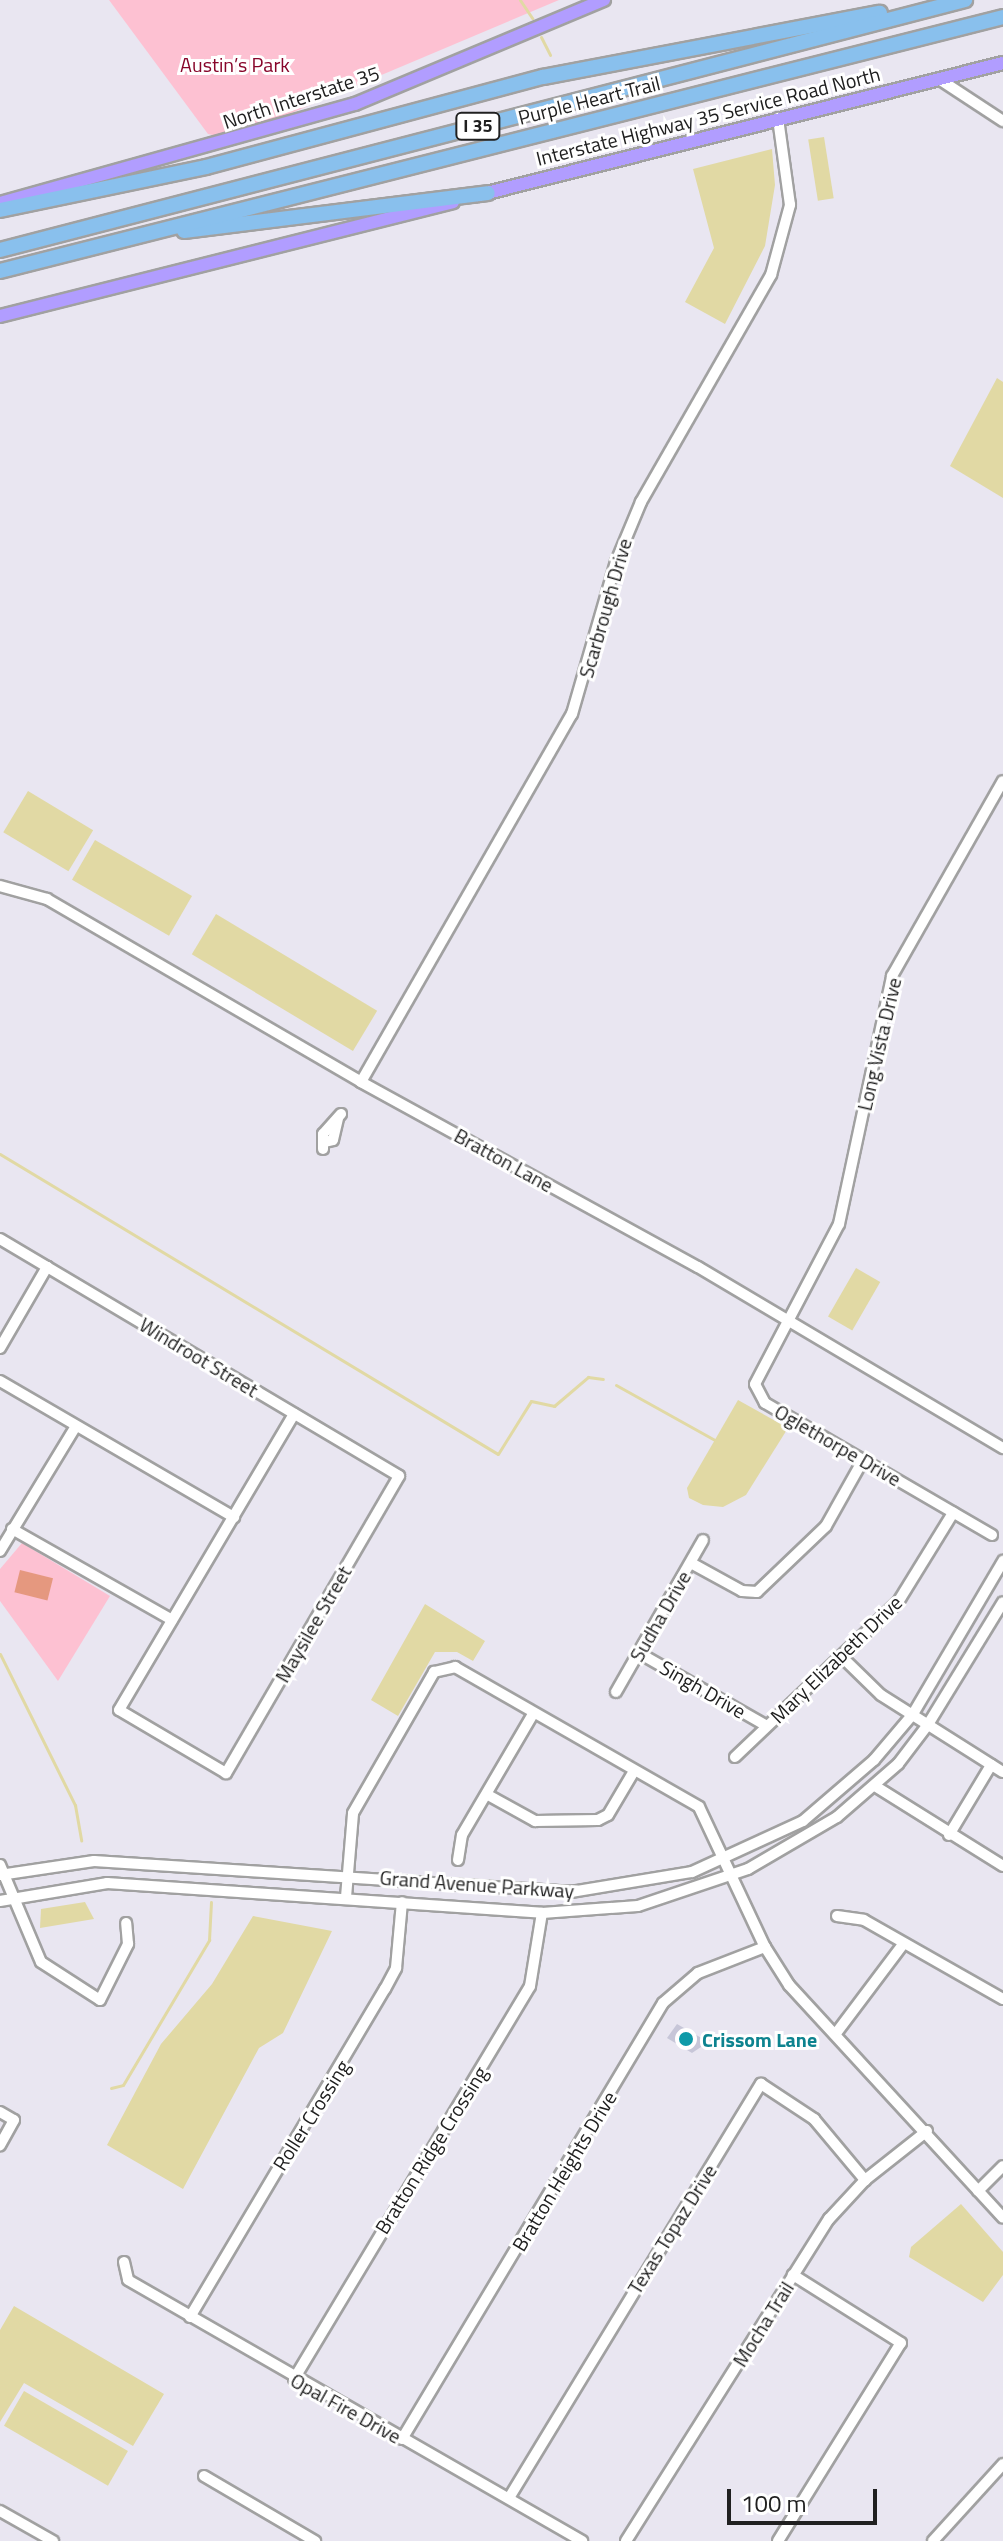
<!DOCTYPE html>
<html>
<head>
<meta charset="utf-8">
<style>
	body { margin:0 }
	#map { position:relative; width:1003px; height:2541px; overflow:hidden; background:#e9e6f1; font-family:"Titillium Web",sans-serif }
	div>[style] { position:absolute }
	.park>* { inset:0; background:#fdc1d2 }
	.pitch>* { inset:0; background:#e5987f; transform-origin:0 0 }
	.water>* { inset:0; background:#e1d9a4; transform-origin:0 0 }
	.stream>* { height:3px; margin:-1.5px; padding:0 1.5px; transform-origin:1.5px; border-radius:1.5px; background:#e1d9a4 }
	.building>* { inset:0; background:#c7c6d8 }
	.roads { filter:drop-shadow(2px 0 #a1a1a1) drop-shadow(-2px 0 #a1a1a1) drop-shadow(0 2px #a1a1a1) drop-shadow(0 -2px #a1a1a1) }
	.minor>* { height:10px; margin:-5px; padding:0 5px; transform-origin:5px; border-radius:5px; background:#fff }
	.major>* { height:12px; margin:-6px; padding:0 6px; transform-origin:6px; border-radius:6px; background:#b19dff }
	.highway>* { height:14px; margin:-7px; padding:0 7px; transform-origin:7px; border-radius:7px; background:#89c0ed }
	.dots>* { width:22px; height:22px; translate:-50% -50%; box-sizing:border-box; border:4px solid #fff; border-radius:50% }
	span { translate:-50% -50%; white-space:nowrap; text-align:center; line-height:1.15; -webkit-text-stroke:6px #fff; paint-order:stroke }
	.shield-label span { padding:2px 6px; background:#fff; border:2px solid; border-radius:6px; -webkit-text-stroke-width:0 }
	.shield-label { font-size:18px; color:#202020; font-weight:700 }
	.park-label { font-size:20px; color:#87052a }
	.street-label { font-size:20px; color:#202020 }
	.culture-label { font-size:20px; color:#0d838f; font-weight:700 }
	.left { translate:0 -50%; text-align:left }
	.scale { position:absolute; left:727px; top:2489px; width:150px; height:36px; box-sizing:border-box; border:4px solid #202020; border-top:0; padding-left:10px; font-size:24px; line-height:28px; white-space:nowrap; color:#202020; -webkit-text-stroke:6px #fff; paint-order:stroke }
</style>
</head>
<body>
<div id="map">
	<div class="park">
		<div style="clip-path:polygon(109px 0,559px 0,289px 114px,218px 136px,208px 134px)"></div>
		<div style="clip-path:polygon(22px 1543px,110px 1596px,58px 1681px,0 1601px,0 1569px)"></div>
	</div>
	<div class="pitch">
		<div style="left:20px;top:1570px;width:34px;height:23px;rotate:14deg"></div>
	</div>
	<div class="water">
		<div style="left:824px;top:137px;width:62px;height:16px;rotate:81deg"></div>
		<div style="clip-path:polygon(772px 149px,775px 185px,765px 246px,725px 324px,685px 302px,714px 248px,693px 169px)"></div>
		<div style="clip-path:polygon(997px 378px,1003px 382px,1003px 498px,950px 466px)"></div>
		<div style="left:28px;top:791px;width:76px;height:48px;rotate:31deg"></div>
		<div style="left:95px;top:840px;width:112px;height:46px;rotate:30deg"></div>
		<div style="left:216px;top:914px;width:188px;height:47px;rotate:31deg"></div>
		<div style="left:856px;top:1268px;width:28px;height:56px;rotate:30deg"></div>
		<div style="clip-path:polygon(738px 1400px,788px 1428px,746px 1495px,723px 1507px,703px 1505px,689px 1498px,687px 1488px)"></div>
		<div style="clip-path:polygon(425px 1604px,485px 1641px,473px 1661px,457px 1652px,435px 1652px,398px 1716px,371px 1700px)"></div>
		<div style="clip-path:polygon(85px 1902px,94px 1919px,40px 1928px,41px 1909px)"></div>
		<div style="clip-path:polygon(253px 1916px,332px 1931px,283px 2033px,259px 2048px,183px 2189px,107px 2145px,161px 2044px,212px 1984px)"></div>
		<div style="clip-path:polygon(961px 2204px,1003px 2252px,1003px 2275px,983px 2302px,909px 2257px,911px 2247px)"></div>
		<div style="clip-path:polygon(14px 2306px,164px 2394px,133px 2446px,24px 2383px,0 2422px,0 2330px)"></div>
		<div style="left:24px;top:2391px;width:120px;height:40px;rotate:30deg"></div>
	</div>
	<div class="stream">
		<div style="left:520px;top:0;width:22px;rotate:56deg"></div>
		<div style="left:541px;top:37px;width:20px;rotate:63deg"></div>
		<div style="left:0;top:1154px;width:581px;rotate:31.07deg"></div>
		<div style="left:498px;top:1454px;width:62px;rotate:-58.1deg"></div>
		<div style="left:531px;top:1401px;width:24px;rotate:12deg"></div>
		<div style="left:554px;top:1406px;width:45px;rotate:-40.5deg"></div>
		<div style="left:588px;top:1377px;width:15px;rotate:8deg"></div>
		<div style="left:616px;top:1385px;width:113px;rotate:29.1deg"></div>
		<div style="left:0;top:1654px;width:169px;rotate:63.6deg"></div>
		<div style="left:75px;top:1805px;width:36px;rotate:80deg"></div>
		<div style="left:111px;top:2088px;width:12px;rotate:-14deg"></div>
		<div style="left:123px;top:2085px;width:169px;rotate:-59.3deg"></div>
		<div style="left:209px;top:1940px;width:38px;rotate:-87deg"></div>
	</div>
	<div class="building">
		<div style="clip-path:polygon(677px 2024px,705px 2040px,701px 2047px,692px 2053px,667px 2038px)"></div>
	</div>
	<div class="roads">
		<div class="minor">
			<div style="left:939px;top:79px;width:77px;rotate:33.3deg"></div>
			<div style="left:0;top:886px;width:49px;rotate:15.5deg"></div>
			<div style="left:47px;top:899px;width:363px;rotate:30.2deg"></div>
			<div style="left:361px;top:1082px;width:384px;rotate:28.8deg"></div>
			<div style="left:698px;top:1267px;width:355px;rotate:30.7deg"></div>
			<div style="left:361px;top:1082px;width:424px;rotate:-60.2deg"></div>
			<div style="left:572px;top:714px;width:158px;rotate:-73.9deg"></div>
			<div style="left:616px;top:562px;width:65px;rotate:-67.4deg"></div>
			<div style="left:641px;top:502px;width:262px;rotate:-60.2deg"></div>
			<div style="left:771px;top:275px;width:73px;rotate:-74.8deg"></div>
			<div style="left:790px;top:205px;width:88px;rotate:-97.9deg"></div>
			<div style="left:325px;top:1142px;width:8px;rotate:-14deg"></div>
			<div style="left:333px;top:1140px;width:22px;rotate:-77deg"></div>
			<div style="left:323px;top:1149px;width:15px;rotate:-90deg"></div>
			<div style="left:323px;top:1134px;width:27px;rotate:-48deg"></div>
			<div style="left:0;top:1239px;width:464px;rotate:30.7deg"></div>
			<div style="left:399px;top:1476px;width:344px;rotate:120.2deg"></div>
			<div style="left:226px;top:1773px;width:124px;rotate:-149.5deg"></div>
			<div style="left:119px;top:1710px;width:344px;rotate:-59.4deg"></div>
			<div style="left:0;top:1348px;width:94px;rotate:-59.9deg"></div>
			<div style="left:0;top:1381px;width:271px;rotate:30.2deg"></div>
			<div style="left:12px;top:1529px;width:184px;rotate:29.6deg"></div>
			<div style="left:992px;top:1535px;width:263px;rotate:-149.8deg"></div>
			<div style="left:765px;top:1403px;width:21px;rotate:-118deg"></div>
			<div style="left:755px;top:1384px;width:181px;rotate:-62.3deg"></div>
			<div style="left:839px;top:1224px;width:254px;rotate:-77.9deg"></div>
			<div style="left:892px;top:976px;width:224px;rotate:-60.4deg"></div>
			<div style="left:0;top:1551px;width:146px;rotate:-58.7deg"></div>
			<div style="left:691px;top:1563px;width:58px;rotate:28.8deg"></div>
			<div style="left:742px;top:1591px;width:15px;rotate:4deg"></div>
			<div style="left:757px;top:1592px;width:95px;rotate:-43.7deg"></div>
			<div style="left:826px;top:1526px;width:76px;rotate:-60.7deg"></div>
			<div style="left:639px;top:1653px;width:147px;rotate:29.7deg"></div>
			<div style="left:842px;top:1657px;width:54px;rotate:44.3deg"></div>
			<div style="left:881px;top:1695px;width:144px;rotate:32.3deg"></div>
			<div style="left:616px;top:1692px;width:175px;rotate:-60.2deg"></div>
			<div style="left:735px;top:1757px;width:225px;rotate:-43.6deg"></div>
			<div style="left:898px;top:1602px;width:105px;rotate:-58.3deg"></div>
			<div style="left:875px;top:1786px;width:151px;rotate:32deg"></div>
			<div style="left:488px;top:1795px;width:54px;rotate:29deg"></div>
			<div style="left:535px;top:1821px;width:63px;rotate:-0.9deg"></div>
			<div style="left:598px;top:1820px;width:11px;rotate:-27deg"></div>
			<div style="left:608px;top:1815px;width:51px;rotate:-59.4deg"></div>
			<div style="left:949px;top:1835px;width:82px;rotate:-59deg"></div>
			<div style="left:458px;top:1860px;width:25px;rotate:-81deg"></div>
			<div style="left:462px;top:1835px;width:140px;rotate:-59.6deg"></div>
			<div style="left:0;top:1865px;width:105px;rotate:67.1deg"></div>
			<div style="left:41px;top:1962px;width:70px;rotate:32.8deg"></div>
			<div style="left:100px;top:2000px;width:63px;rotate:-63.4deg"></div>
			<div style="left:128px;top:1944px;width:21px;rotate:-95deg"></div>
			<div style="left:0;top:1875px;width:95px;rotate:-8.5deg"></div>
			<div style="left:94px;top:1861px;width:478px;rotate:3.7deg"></div>
			<div style="left:571px;top:1892px;width:123px;rotate:-9.4deg"></div>
			<div style="left:692px;top:1872px;width:122px;rotate:-24.7deg"></div>
			<div style="left:803px;top:1821px;width:94px;rotate:-40.7deg"></div>
			<div style="left:874px;top:1760px;width:60px;rotate:-49.7deg"></div>
			<div style="left:913px;top:1714px;width:178px;rotate:-59.5deg"></div>
			<div style="left:346px;top:1897px;width:84px;rotate:-85.2deg"></div>
			<div style="left:353px;top:1813px;width:163px;rotate:-60.1deg"></div>
			<div style="left:434px;top:1672px;width:22px;rotate:-13deg"></div>
			<div style="left:455px;top:1667px;width:281px;rotate:29.8deg"></div>
			<div style="left:699px;top:1807px;width:155px;rotate:64.8deg"></div>
			<div style="left:765px;top:1947px;width:45px;rotate:57.7deg"></div>
			<div style="left:789px;top:1985px;width:316px;rotate:47.4deg"></div>
			<div style="left:0;top:1901px;width:109px;rotate:-9.5deg"></div>
			<div style="left:107px;top:1883px;width:436px;rotate:3.9deg"></div>
			<div style="left:542px;top:1913px;width:96px;rotate:-4.2deg"></div>
			<div style="left:638px;top:1906px;width:116px;rotate:-18.6deg"></div>
			<div style="left:748px;top:1869px;width:103px;rotate:-30.3deg"></div>
			<div style="left:837px;top:1817px;width:81px;rotate:-41deg"></div>
			<div style="left:898px;top:1764px;width:48px;rotate:-52.7deg"></div>
			<div style="left:927px;top:1726px;width:145px;rotate:-58.5deg"></div>
			<div style="left:837px;top:1916px;width:27px;rotate:8deg"></div>
			<div style="left:864px;top:1920px;width:160px;rotate:29.6deg"></div>
			<div style="left:837px;top:2032px;width:111px;rotate:-53deg"></div>
			<div style="left:0;top:2112px;width:16px;rotate:30deg"></div>
			<div style="left:14px;top:2120px;width:29px;rotate:119deg"></div>
			<div style="left:978px;top:2191px;width:35px;rotate:-45deg"></div>
			<div style="left:124px;top:2262px;width:18px;rotate:77deg"></div>
			<div style="left:128px;top:2280px;width:524px;rotate:29.89deg"></div>
			<div style="left:190px;top:2317px;width:382px;rotate:-59.3deg"></div>
			<div style="left:385px;top:1989px;width:24px;rotate:-62deg"></div>
			<div style="left:396px;top:1968px;width:66px;rotate:-84.8deg"></div>
			<div style="left:294px;top:2379px;width:458px;rotate:-59deg"></div>
			<div style="left:530px;top:1986px;width:74px;rotate:-80.7deg"></div>
			<div style="left:402px;top:2439px;width:508px;rotate:-59.09deg"></div>
			<div style="left:663px;top:2003px;width:46px;rotate:-40.6deg"></div>
			<div style="left:698px;top:1973px;width:72px;rotate:-21.2deg"></div>
			<div style="left:204px;top:2476px;width:129px;rotate:30.4deg"></div>
			<div style="left:509px;top:2498px;width:485px;rotate:-58.7deg"></div>
			<div style="left:761px;top:2084px;width:64px;rotate:33.4deg"></div>
			<div style="left:814px;top:2119px;width:80px;rotate:50.1deg"></div>
			<div style="left:0;top:2511px;width:61px;rotate:29.5deg"></div>
			<div style="left:626px;top:2541px;width:381px;rotate:-57.8deg"></div>
			<div style="left:829px;top:2219px;width:53px;rotate:-47.3deg"></div>
			<div style="left:865px;top:2180px;width:79px;rotate:-38.3deg"></div>
			<div style="left:778px;top:2541px;width:233px;rotate:-58.2deg"></div>
			<div style="left:901px;top:2343px;width:128px;rotate:-147.8deg"></div>
			<div style="left:933px;top:2541px;width:104px;rotate:-47.7deg"></div>
		</div>
		<div class="major">
			<div style="left:479px;top:195px;width:540px;rotate:-14.14deg"></div>
			<div style="left:0;top:203px;width:369px;rotate:-15.6deg"></div>
			<div style="left:355px;top:104px;width:270px;rotate:-22.7deg"></div>
			<div style="left:0;top:316px;width:467px;rotate:-14.1deg"></div>
		</div>
		<div class="highway">
			<div style="left:0;top:210px;width:210px;rotate:-11.8deg"></div>
			<div style="left:206px;top:167px;width:349px;rotate:-15deg"></div>
			<div style="left:543px;top:77px;width:343px;rotate:-10.8deg"></div>
			<div style="left:184px;top:231px;width:306px;rotate:-7.1deg"></div>
			<div style="left:0;top:250px;width:997px;rotate:-14.52deg"></div>
			<div style="left:0;top:271px;width:1035px;rotate:-14.21deg"></div>
		</div>
	</div>
	<div class="dots">
		<div style="left:686px;top:2039px;background:#0f9aa8"></div>
	</div>
	<div class="shield-label">
		<span style="left:478px;top:126px">I 35</span>
	</div>
	<div class="park-label">
		<span style="left:235px;top:64px">Austin’s Park</span>
	</div>
	<div class="street-label">
		<span style="left:301px;top:97px;rotate:-18deg">North Interstate 35</span>
		<span style="left:589px;top:100px;rotate:-14deg">Purple Heart Trail</span>
		<span style="left:708px;top:116px;rotate:-14deg">Interstate Highway 35 Service Road North</span>
		<span style="left:605px;top:608px;rotate:-74deg">Scarbrough Drive</span>
		<span style="left:879px;top:1044px;rotate:-77deg">Long Vista Drive</span>
		<span style="left:504px;top:1160px;rotate:29deg">Bratton Lane</span>
		<span style="left:199px;top:1357px;rotate:31deg">Windroot Street</span>
		<span style="left:838px;top:1445px;rotate:30deg">Oglethorpe Drive</span>
		<span style="left:660px;top:1616px;rotate:-60deg">Sudha Drive</span>
		<span style="left:313px;top:1624px;rotate:-60deg">Maysilee Street</span>
		<span style="left:836px;top:1659px;rotate:-44deg">Mary Elizabeth Drive</span>
		<span style="left:703px;top:1689px;rotate:30deg">Singh Drive</span>
		<span style="left:477px;top:1884px;rotate:4deg">Grand Avenue Parkway</span>
		<span style="left:311px;top:2115px;rotate:-58deg">Roller Crossing</span>
		<span style="left:431px;top:2150px;rotate:-58deg">Bratton Ridge Crossing</span>
		<span style="left:564px;top:2171px;rotate:-59deg">Bratton Heights Drive</span>
		<span style="left:672px;top:2229px;rotate:-58deg">Texas Topaz Drive</span>
		<span style="left:763px;top:2324px;rotate:-58deg">Mocha Trail</span>
		<span style="left:346px;top:2408px;rotate:29deg">Opal Fire Drive</span>
	</div>
	<div class="culture-label">
		<span class="left" style="left:702px;top:2039px">Crissom Lane</span>
	</div>
	<div class="scale">100 m</div>
</div>
</body>
</html>
